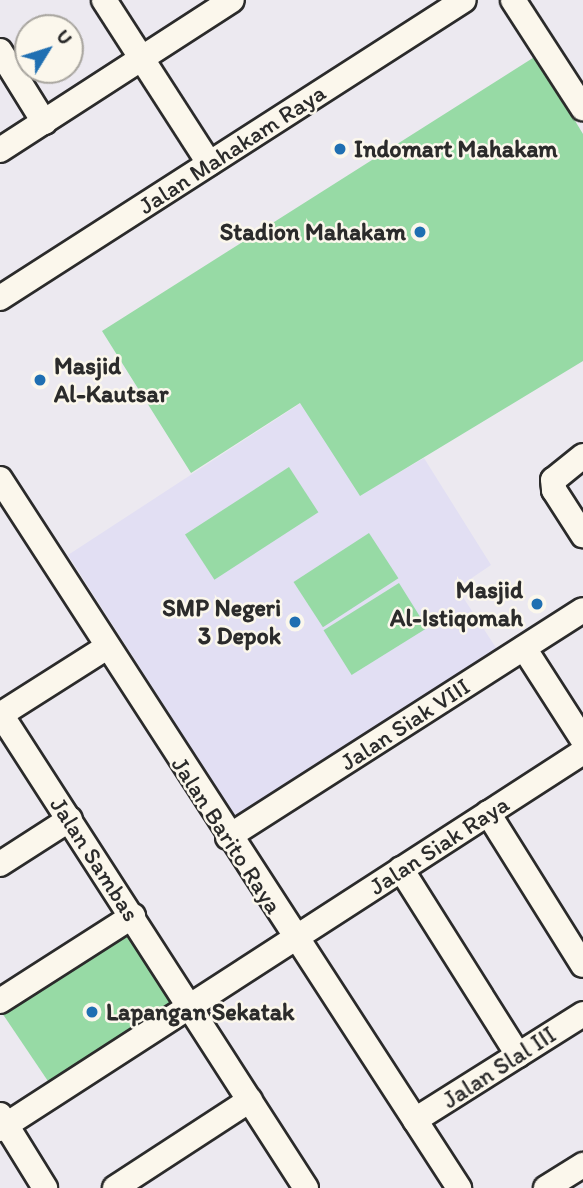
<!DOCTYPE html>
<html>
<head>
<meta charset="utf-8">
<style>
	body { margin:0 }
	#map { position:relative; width:583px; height:1188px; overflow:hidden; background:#ece9f0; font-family:Itim,sans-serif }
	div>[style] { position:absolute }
	.built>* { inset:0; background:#e2dff3 }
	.green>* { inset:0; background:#97daa5; transform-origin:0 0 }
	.roads { filter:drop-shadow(2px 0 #2b2b2b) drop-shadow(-2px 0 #2b2b2b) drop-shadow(0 2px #2b2b2b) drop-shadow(0 -2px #2b2b2b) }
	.minor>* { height:24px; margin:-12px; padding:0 12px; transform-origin:12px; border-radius:12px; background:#fbf7ec }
	.dots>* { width:19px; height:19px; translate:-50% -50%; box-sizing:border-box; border:4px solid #fbf7ec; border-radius:50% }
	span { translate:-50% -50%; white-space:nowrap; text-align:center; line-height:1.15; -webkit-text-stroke:5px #fbf7ec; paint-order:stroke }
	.street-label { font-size:24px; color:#2b2b2b }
	.poi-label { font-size:24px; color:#2b2b2b; font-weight:700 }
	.left { translate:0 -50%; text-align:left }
	.right { translate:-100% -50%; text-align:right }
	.north { position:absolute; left:14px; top:14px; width:70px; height:70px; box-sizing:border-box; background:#fbf7ec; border:2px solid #a8a59f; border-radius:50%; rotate:52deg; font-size:19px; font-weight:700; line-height:28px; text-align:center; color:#2b2b2b }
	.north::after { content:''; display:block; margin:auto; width:24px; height:32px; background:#1f6fb2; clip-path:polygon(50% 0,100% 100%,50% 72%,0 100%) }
</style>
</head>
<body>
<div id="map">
	<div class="built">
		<div style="clip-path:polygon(301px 403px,360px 495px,424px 458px,491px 565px,457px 588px,502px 657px,240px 824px,68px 555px)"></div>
	</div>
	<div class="green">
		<div style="clip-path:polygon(536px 56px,583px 134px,583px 361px,360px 496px,300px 403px,191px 473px,102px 331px)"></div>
		<div style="left:289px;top:467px;width:54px;height:124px;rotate:57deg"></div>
		<div style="left:369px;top:533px;width:54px;height:90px;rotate:57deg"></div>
		<div style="left:399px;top:583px;width:53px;height:89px;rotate:58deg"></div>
		<div style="left:127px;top:930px;width:93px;height:150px;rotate:56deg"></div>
	</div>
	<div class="roads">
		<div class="minor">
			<div style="left:104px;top:0;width:194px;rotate:57.2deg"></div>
			<div style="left:513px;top:0;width:129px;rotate:57.1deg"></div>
			<div style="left:0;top:51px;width:84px;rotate:58.2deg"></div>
			<div style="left:0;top:150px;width:276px;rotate:-32.9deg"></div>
			<div style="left:0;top:298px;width:551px;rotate:-32.71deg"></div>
			<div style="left:583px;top:456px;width:38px;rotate:141deg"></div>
			<div style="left:553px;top:480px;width:10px;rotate:84deg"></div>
			<div style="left:554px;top:490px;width:54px;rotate:57.2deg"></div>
			<div style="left:0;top:479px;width:845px;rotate:57.08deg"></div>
			<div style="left:524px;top:648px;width:109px;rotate:57.3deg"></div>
			<div style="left:0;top:713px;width:565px;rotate:57.21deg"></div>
			<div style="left:0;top:715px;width:127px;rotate:-32.4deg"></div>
			<div style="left:488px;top:813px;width:179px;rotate:58deg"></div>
			<div style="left:228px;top:837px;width:421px;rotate:-32.6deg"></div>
			<div style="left:0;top:864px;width:83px;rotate:-32.7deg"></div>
			<div style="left:401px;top:869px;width:220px;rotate:57.8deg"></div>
			<div style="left:0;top:1001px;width:158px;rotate:-32.6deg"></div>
			<div style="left:0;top:1115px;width:86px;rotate:58.3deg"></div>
			<div style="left:415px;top:1120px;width:199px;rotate:-32.2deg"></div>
			<div style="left:0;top:1129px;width:694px;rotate:-32.89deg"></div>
			<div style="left:115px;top:1188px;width:161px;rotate:-33.1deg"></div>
			<div style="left:546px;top:1188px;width:44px;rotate:-31.9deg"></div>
		</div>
	</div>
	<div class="dots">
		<div style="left:340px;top:149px;background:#1f6fb2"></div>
		<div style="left:420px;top:232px;background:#1f6fb2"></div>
		<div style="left:40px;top:380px;background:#1f6fb2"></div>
		<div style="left:537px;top:604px;background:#1f6fb2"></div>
		<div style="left:295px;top:622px;background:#1f6fb2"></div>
		<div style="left:92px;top:1012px;background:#1f6fb2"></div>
	</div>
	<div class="street-label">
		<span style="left:232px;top:149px;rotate:-33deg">Jalan Mahakam Raya</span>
		<span style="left:405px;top:724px;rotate:-33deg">Jalan Siak VIII</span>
		<span style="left:227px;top:835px;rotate:57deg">Jalan Barito Raya</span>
		<span style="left:439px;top:845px;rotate:-33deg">Jalan Siak Raya</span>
		<span style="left:95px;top:859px;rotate:57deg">Jalan Sambas</span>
		<span style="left:499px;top:1067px;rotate:-33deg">Jalan Slal III</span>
	</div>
	<div class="poi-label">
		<span class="left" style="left:354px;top:149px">Indomart Mahakam</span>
		<span class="right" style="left:406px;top:232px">Stadion Mahakam</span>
		<span class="left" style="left:54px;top:380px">Masjid<br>Al-Kautsar</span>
		<span class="right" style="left:523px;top:604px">Masjid<br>Al-Istiqomah</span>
		<span class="right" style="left:281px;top:622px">SMP Negeri<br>3 Depok</span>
		<span class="left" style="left:106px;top:1012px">Lapangan Sekatak</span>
	</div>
	<div class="north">U</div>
</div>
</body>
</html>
